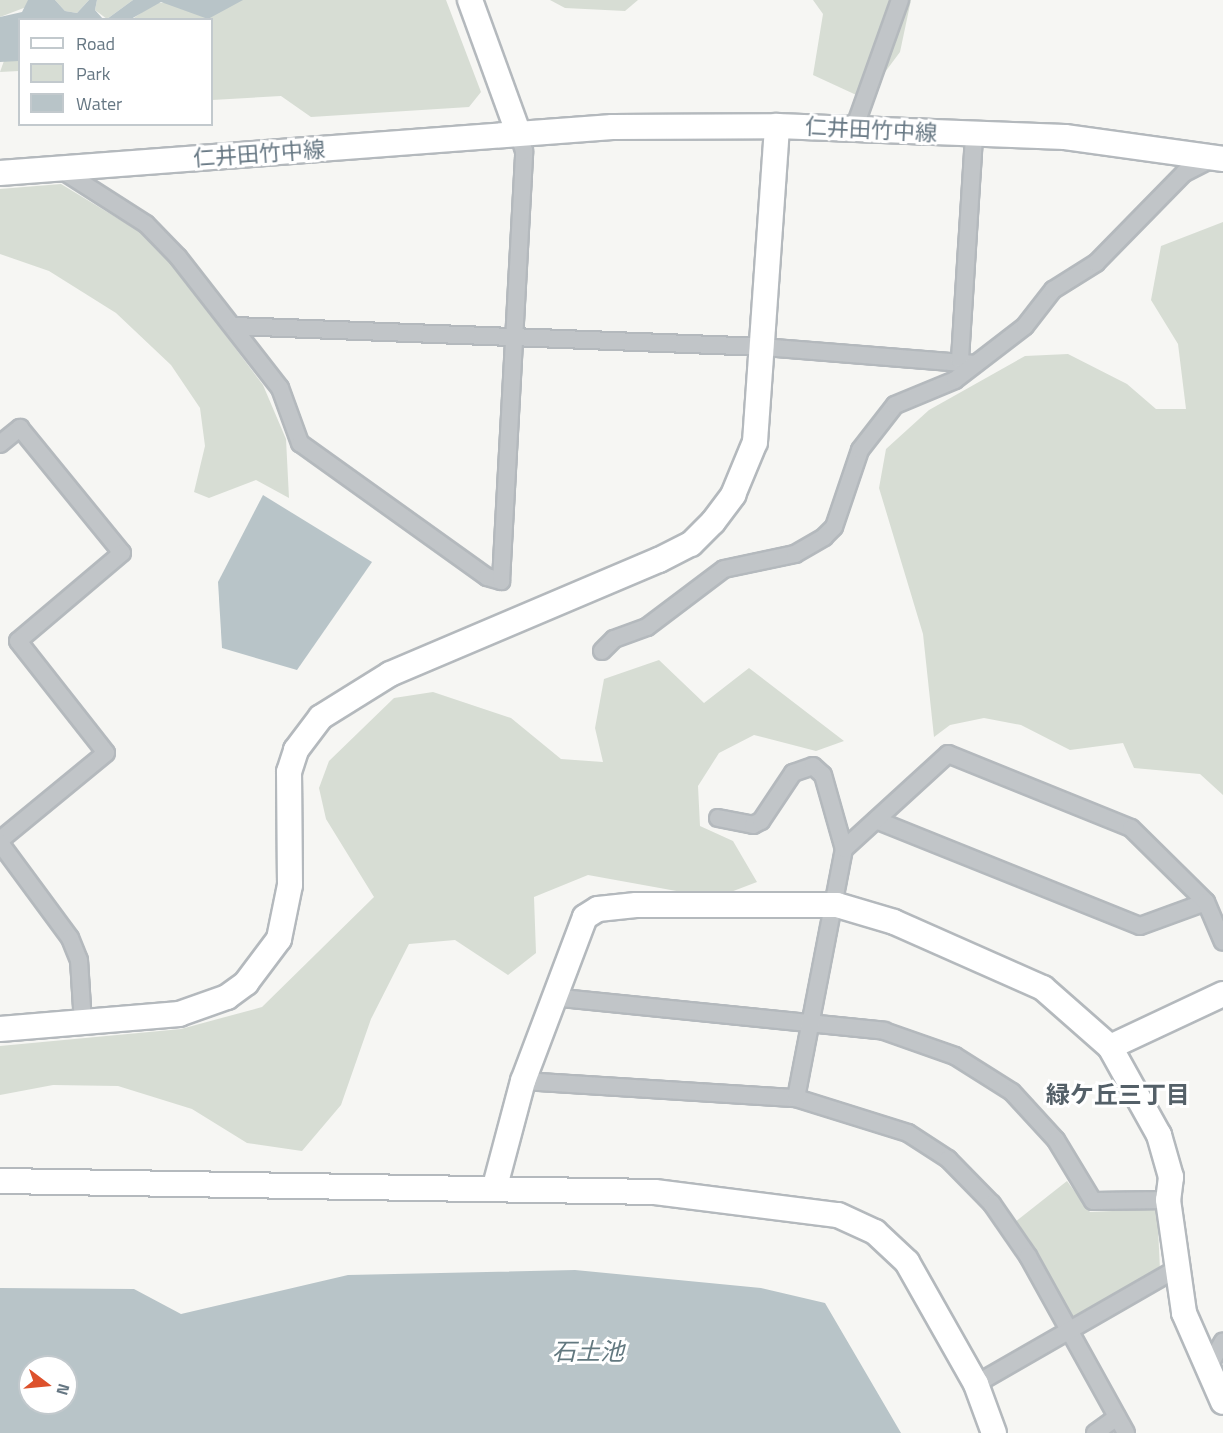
<!DOCTYPE html>
<html>
<head>
<meta charset="utf-8">
<style>
	body { margin:0 }
	#map { position:relative; width:1223px; height:1433px; overflow:hidden; background:#f6f6f3; font-family:"Titillium Web","Noto Sans JP",sans-serif }
	div>[style] { position:absolute }
	.green>* { inset:0; background:#d7ddd4 }
	.water>* { inset:0; background:#b8c4c8 }
	.roads { filter:drop-shadow(2px 0 #b4b9bd) drop-shadow(-2px 0 #b4b9bd) drop-shadow(0 2px #b4b9bd) drop-shadow(0 -2px #b4b9bd) }
	.street>* { height:16px; margin:-8px; padding:0 8px; transform-origin:8px; border-radius:8px; background:#c1c5c8 }
	.secondary>* { height:24px; margin:-12px; padding:0 12px; transform-origin:12px; border-radius:12px; background:#fff }
	span { translate:-50% -50%; white-space:nowrap; text-align:center; line-height:1.15; -webkit-text-stroke:6px #fff; paint-order:stroke }
	.street-label { font-size:22px; color:#667783 }
	.neighbourhood-label { font-size:24px; color:#546068; font-weight:700 }
	.water-label { font-size:24px; color:#62787f; font-style:italic }
	.legend { position:absolute; left:18px; top:18px; width:195px; height:108px; box-sizing:border-box; background:#fff; border:2px solid #c2c9cd; margin:0; padding:8px 10px; list-style:none; font-size:18px; color:#667783 }
	.legend li { display:flex; align-items:center; gap:12px; height:30px }
	.legend b { width:30px; border:2px solid #c2c9cd }
	.north { position:absolute; left:18px; top:1355px; width:60px; height:60px; box-sizing:border-box; background:#fff; border:2px solid #c2c9cd; border-radius:50%; rotate:106deg; font-size:16px; font-weight:700; line-height:24px; text-align:center; color:#667783 }
	.north::after { content:''; display:block; margin:auto; width:21px; height:27px; background:#dd512c; clip-path:polygon(50% 0,100% 100%,50% 72%,0 100%) }
</style>
</head>
<body>
<div id="map">
	<div class="green">
		<div style="clip-path:polygon(0 0,28px 0,29px 6px,0 17px)"></div>
		<div style="clip-path:polygon(55px 0,89px 0,77px 13px,65px 11px)"></div>
		<div style="clip-path:polygon(97px 0,133px 0,107px 19px,95px 10px)"></div>
		<div style="clip-path:polygon(243px 0,446px 0,481px 92px,469px 107px,311px 117px,281px 96px,212px 100px,212px 20px,131px 20px,155px 3px)"></div>
		<div style="clip-path:polygon(550px 0,638px 0,625px 11px,565px 8px)"></div>
		<div style="clip-path:polygon(813px 0,911px 0,900px 52px,865px 99px,813px 75px,823px 14px)"></div>
		<div style="clip-path:polygon(5px 58px,19px 61px,19px 71px,0 72px)"></div>
		<div style="clip-path:polygon(61px 184px,155px 241px,263px 385px,286px 439px,289px 498px,256px 480px,209px 498px,194px 492px,205px 446px,200px 408px,171px 365px,116px 313px,49px 271px,0 254px,0 189px)"></div>
		<div style="clip-path:polygon(1223px 222px,1223px 795px,1200px 774px,1134px 768px,1123px 743px,1070px 750px,1021px 725px,984px 718px,950px 725px,934px 737px,923px 634px,879px 488px,886px 449px,929px 410px,1025px 356px,1068px 354px,1127px 384px,1156px 409px,1186px 409px,1178px 344px,1151px 300px,1161px 246px)"></div>
		<div style="clip-path:polygon(659px 660px,704px 703px,749px 668px,844px 741px,816px 751px,754px 735px,719px 753px,698px 786px,700px 826px,733px 841px,757px 882px,715px 898px,588px 875px,534px 897px,536px 953px,508px 975px,455px 940px,409px 944px,371px 1019px,341px 1105px,302px 1151px,247px 1143px,192px 1109px,118px 1086px,53px 1085px,0 1095px,0 1046px,181px 1029px,262px 1007px,374px 897px,326px 819px,319px 788px,329px 761px,394px 698px,433px 692px,511px 718px,561px 759px,603px 762px,595px 728px,604px 679px)"></div>
		<div style="clip-path:polygon(1067px 1181px,1090px 1212px,1157px 1209px,1160px 1269px,1069px 1320px,1015px 1222px)"></div>
	</div>
	<div class="water">
		<div style="clip-path:polygon(28px 0,55px 0,65px 11px,77px 13px,89px 0,97px 0,95px 10px,103px 19px,20px 20px,19px 61px,0 62px,0 17px,22px 12px)"></div>
		<div style="clip-path:polygon(133px 0,243px 0,208px 19px,161px 2px,131px 19px,107px 19px)"></div>
		<div style="clip-path:polygon(263px 495px,372px 562px,297px 670px,222px 648px,218px 582px)"></div>
		<div style="clip-path:polygon(evenodd,575px 1270px,761px 1288px,825px 1303px,901px 1433px,0 1433px,0 1288px,134px 1289px,181px 1314px,348px 1275px,575px 1270px,30px 1367px,66px 1367px,66px 1403px,30px 1403px,30px 1367px)"></div>
	</div>
	<div class="roads">
		<div class="street">
			<div style="left:854px;top:129px;width:137px;rotate:-70.4deg"></div>
			<div style="left:60px;top:169px;width:102px;rotate:32.6deg"></div>
			<div style="left:146px;top:224px;width:46px;rotate:45.9deg"></div>
			<div style="left:178px;top:257px;width:166px;rotate:52.1deg"></div>
			<div style="left:280px;top:388px;width:59px;rotate:70deg"></div>
			<div style="left:300px;top:443px;width:230px;rotate:35.6deg"></div>
			<div style="left:487px;top:577px;width:15px;rotate:16deg"></div>
			<div style="left:501px;top:581px;width:431px;rotate:-86.9deg"></div>
			<div style="left:524px;top:151px;width:20px;rotate:-108deg"></div>
			<div style="left:234px;top:326px;width:529px;rotate:2.27deg"></div>
			<div style="left:763px;top:347px;width:211px;rotate:4.6deg"></div>
			<div style="left:960px;top:359px;width:224px;rotate:-86.4deg"></div>
			<div style="left:0;top:444px;width:26px;rotate:-39deg"></div>
			<div style="left:20px;top:428px;width:161px;rotate:50.8deg"></div>
			<div style="left:122px;top:553px;width:136px;rotate:139.8deg"></div>
			<div style="left:18px;top:641px;width:142px;rotate:51.8deg"></div>
			<div style="left:106px;top:753px;width:137px;rotate:140.6deg"></div>
			<div style="left:602px;top:651px;width:17px;rotate:-45deg"></div>
			<div style="left:614px;top:639px;width:35px;rotate:-20deg"></div>
			<div style="left:647px;top:627px;width:96px;rotate:-37deg"></div>
			<div style="left:724px;top:569px;width:73px;rotate:-11.9deg"></div>
			<div style="left:795px;top:554px;width:34px;rotate:-30deg"></div>
			<div style="left:824px;top:537px;width:14px;rotate:-45deg"></div>
			<div style="left:834px;top:527px;width:81px;rotate:-71.3deg"></div>
			<div style="left:860px;top:450px;width:57px;rotate:-52.1deg"></div>
			<div style="left:895px;top:405px;width:65px;rotate:-22.6deg"></div>
			<div style="left:955px;top:380px;width:88px;rotate:-37.6deg"></div>
			<div style="left:1025px;top:326px;width:46px;rotate:-52.1deg"></div>
			<div style="left:1053px;top:290px;width:51px;rotate:-32.1deg"></div>
			<div style="left:1096px;top:263px;width:126px;rotate:-45.6deg"></div>
			<div style="left:1184px;top:173px;width:33px;rotate:-27deg"></div>
			<div style="left:718px;top:818px;width:36px;rotate:11deg"></div>
			<div style="left:753px;top:825px;width:9px;rotate:-27deg"></div>
			<div style="left:761px;top:821px;width:58px;rotate:-56.3deg"></div>
			<div style="left:793px;top:773px;width:21px;rotate:-19deg"></div>
			<div style="left:813px;top:766px;width:13px;rotate:42deg"></div>
			<div style="left:823px;top:775px;width:77px;rotate:74.2deg"></div>
			<div style="left:876px;top:820px;width:284px;rotate:21.9deg"></div>
			<div style="left:1140px;top:926px;width:70px;rotate:-20deg"></div>
			<div style="left:0;top:843px;width:118px;rotate:53.6deg"></div>
			<div style="left:70px;top:938px;width:24px;rotate:68deg"></div>
			<div style="left:79px;top:960px;width:64px;rotate:86.4deg"></div>
			<div style="left:552px;top:997px;width:334px;rotate:5.8deg"></div>
			<div style="left:884px;top:1031px;width:75px;rotate:19.4deg"></div>
			<div style="left:955px;top:1056px;width:67px;rotate:32.3deg"></div>
			<div style="left:1012px;top:1092px;width:65px;rotate:47.5deg"></div>
			<div style="left:1056px;top:1140px;width:71px;rotate:58.8deg"></div>
			<div style="left:1093px;top:1201px;width:75px;rotate:-0.8deg"></div>
			<div style="left:523px;top:1081px;width:274px;rotate:3.6deg"></div>
			<div style="left:796px;top:1098px;width:117px;rotate:17.4deg"></div>
			<div style="left:908px;top:1133px;width:48px;rotate:33deg"></div>
			<div style="left:948px;top:1159px;width:63px;rotate:45.6deg"></div>
			<div style="left:992px;top:1204px;width:63px;rotate:55.3deg"></div>
			<div style="left:1028px;top:1256px;width:202px;rotate:61deg"></div>
			<div style="left:796px;top:1098px;width:254px;rotate:-79.1deg"></div>
			<div style="left:844px;top:849px;width:141px;rotate:-42.4deg"></div>
			<div style="left:948px;top:754px;width:197px;rotate:22deg"></div>
			<div style="left:1131px;top:828px;width:105px;rotate:44.6deg"></div>
			<div style="left:1206px;top:902px;width:43px;rotate:67deg"></div>
			<div style="left:1206px;top:1371px;width:34px;rotate:-60deg"></div>
			<div style="left:976px;top:1384px;width:228px;rotate:-29.9deg"></div>
			<div style="left:1095px;top:1433px;width:27px;rotate:-36deg"></div>
		</div>
		<div class="secondary">
			<div style="left:470px;top:0;width:140px;rotate:70deg"></div>
			<div style="left:0;top:173px;width:614px;rotate:-4.3deg"></div>
			<div style="left:612px;top:127px;width:165px;rotate:-0.3deg"></div>
			<div style="left:777px;top:126px;width:288px;rotate:2.2deg"></div>
			<div style="left:1065px;top:137px;width:160px;rotate:7.9deg"></div>
			<div style="left:0;top:1029px;width:180px;rotate:-4.8deg"></div>
			<div style="left:179px;top:1014px;width:51px;rotate:-19.5deg"></div>
			<div style="left:227px;top:997px;width:24px;rotate:-36deg"></div>
			<div style="left:246px;top:983px;width:55px;rotate:-53.1deg"></div>
			<div style="left:279px;top:939px;width:55px;rotate:-78.5deg"></div>
			<div style="left:290px;top:885px;width:113px;rotate:-90.5deg"></div>
			<div style="left:289px;top:772px;width:23px;rotate:-72deg"></div>
			<div style="left:296px;top:750px;width:41px;rotate:-52.9deg"></div>
			<div style="left:321px;top:717px;width:81px;rotate:-31.9deg"></div>
			<div style="left:390px;top:674px;width:292px;rotate:-23deg"></div>
			<div style="left:659px;top:560px;width:36px;rotate:-27deg"></div>
			<div style="left:691px;top:544px;width:31px;rotate:-45deg"></div>
			<div style="left:713px;top:522px;width:34px;rotate:-53deg"></div>
			<div style="left:733px;top:495px;width:57px;rotate:-67.5deg"></div>
			<div style="left:755px;top:442px;width:317px;rotate:-86deg"></div>
			<div style="left:1110px;top:1047px;width:125px;rotate:-25.1deg"></div>
			<div style="left:0;top:1181px;width:655px;rotate:0.96deg"></div>
			<div style="left:655px;top:1192px;width:184px;rotate:7.2deg"></div>
			<div style="left:838px;top:1215px;width:41px;rotate:24.7deg"></div>
			<div style="left:875px;top:1232px;width:44px;rotate:43.2deg"></div>
			<div style="left:907px;top:1262px;width:140px;rotate:60.5deg"></div>
			<div style="left:976px;top:1384px;width:52px;rotate:69.8deg"></div>
			<div style="left:495px;top:1186px;width:109px;rotate:-75.1deg"></div>
			<div style="left:523px;top:1081px;width:175px;rotate:-69.3deg"></div>
			<div style="left:585px;top:917px;width:15px;rotate:-32deg"></div>
			<div style="left:598px;top:909px;width:38px;rotate:-6deg"></div>
			<div style="left:636px;top:905px;width:201px"></div>
			<div style="left:837px;top:905px;width:59px;rotate:16.6deg"></div>
			<div style="left:894px;top:922px;width:163px;rotate:23.9deg"></div>
			<div style="left:1043px;top:988px;width:89px;rotate:41.4deg"></div>
			<div style="left:1110px;top:1047px;width:101px;rotate:60.9deg"></div>
			<div style="left:1159px;top:1135px;width:44px;rotate:74.1deg"></div>
			<div style="left:1171px;top:1177px;width:23px;rotate:97deg"></div>
			<div style="left:1168px;top:1200px;width:114px;rotate:81.9deg"></div>
			<div style="left:1184px;top:1313px;width:97px;rotate:66.3deg"></div>
		</div>
	</div>
	<div class="street-label">
		<span style="left:871px;top:130px;rotate:3deg">仁井田竹中線</span>
		<span style="left:259px;top:154px;rotate:-4deg">仁井田竹中線</span>
	</div>
	<div class="neighbourhood-label">
		<span style="left:1118px;top:1095px">緑ケ丘三丁目</span>
	</div>
	<div class="water-label">
		<span style="left:588px;top:1352px">石土池</span>
	</div>
	<ul class="legend">
	<li><b style="height:8px;background:#fff"></b>Road</li>
	<li><b style="height:16px;background:#d7ddd4"></b>Park</li>
	<li><b style="height:16px;background:#b8c4c8"></b>Water</li>
	</ul>
	<div class="north">N</div>
</div>
</body>
</html>
